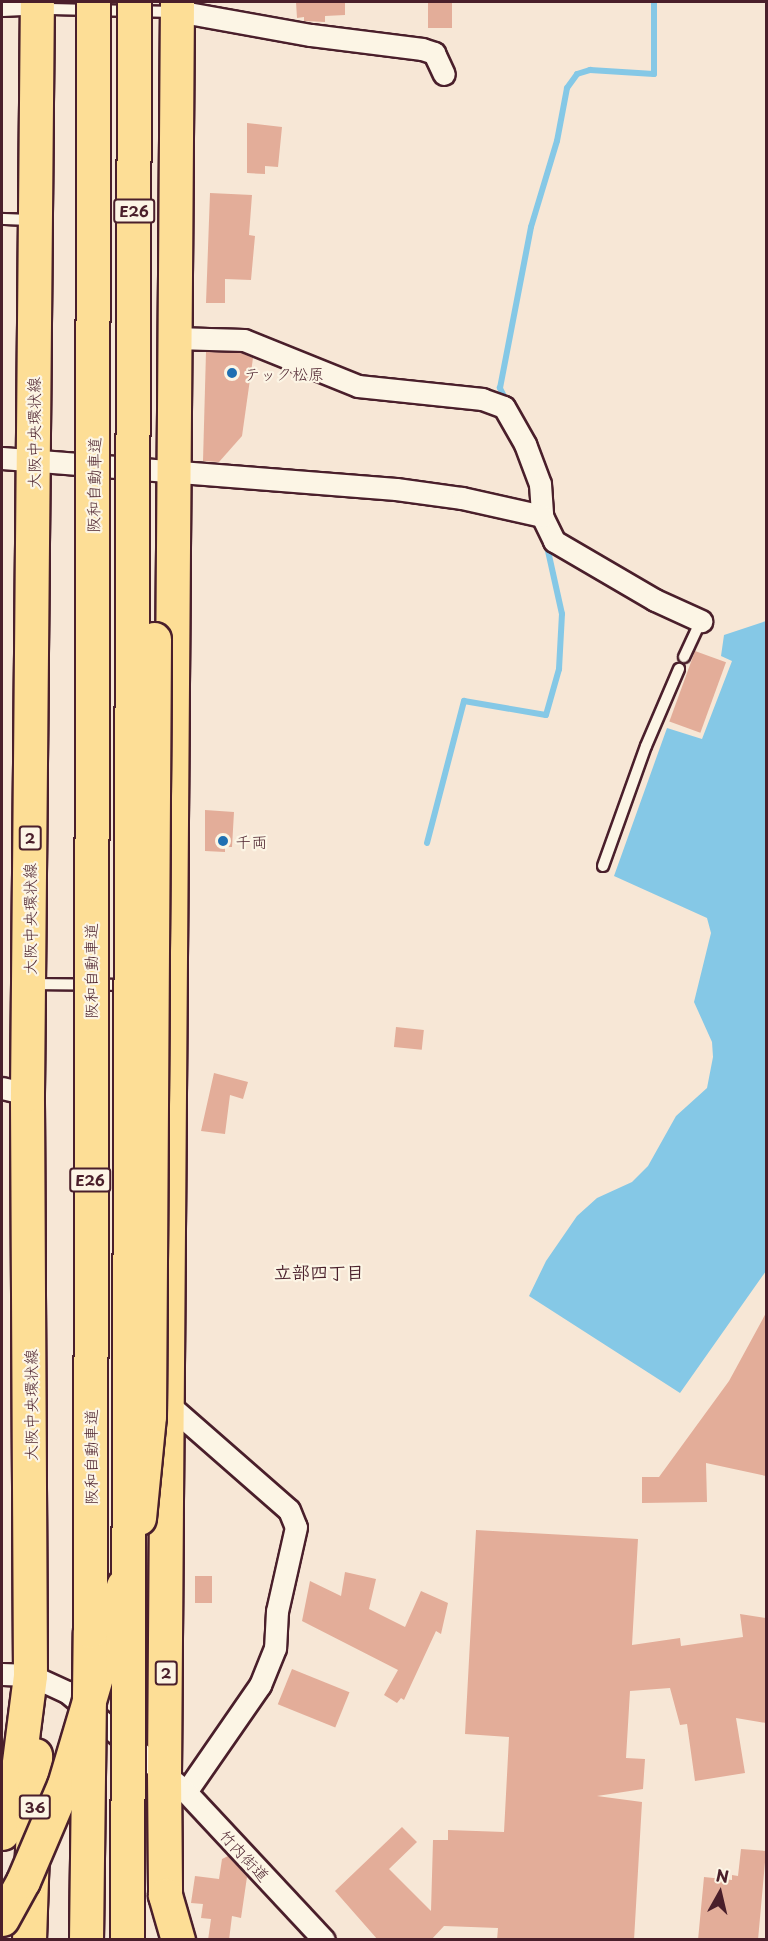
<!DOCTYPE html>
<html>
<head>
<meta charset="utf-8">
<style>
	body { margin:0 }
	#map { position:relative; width:768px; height:1941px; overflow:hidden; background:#f7e7d6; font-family:"Playpen Sans","Klee One",sans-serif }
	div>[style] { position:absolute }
	.water>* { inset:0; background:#85c8e6 }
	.stream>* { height:6px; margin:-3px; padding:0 3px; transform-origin:3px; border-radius:3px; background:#85c8e6 }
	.building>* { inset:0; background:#e3ad99; transform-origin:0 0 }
	.roads { filter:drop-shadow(2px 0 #4a1f2b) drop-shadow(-2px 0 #4a1f2b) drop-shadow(0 2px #4a1f2b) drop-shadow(0 -2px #4a1f2b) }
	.service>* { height:10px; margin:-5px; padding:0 5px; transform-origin:5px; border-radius:5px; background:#fcf5e5 }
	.minor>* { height:21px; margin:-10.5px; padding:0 10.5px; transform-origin:10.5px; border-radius:10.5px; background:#fcf5e5 }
	.primary>* { height:33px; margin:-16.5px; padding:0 16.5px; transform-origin:16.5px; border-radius:16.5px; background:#fdde96 }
	.bridges { filter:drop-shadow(2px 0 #4a1f2b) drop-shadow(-2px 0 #4a1f2b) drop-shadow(0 2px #4a1f2b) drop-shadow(0 -2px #4a1f2b) }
	.primary-bridge>* { height:33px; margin:-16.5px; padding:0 16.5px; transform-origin:16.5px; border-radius:16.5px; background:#fdde96 }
	.motorway-bridge>* { height:33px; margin:-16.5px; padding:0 16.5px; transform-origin:16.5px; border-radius:16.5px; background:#fdde96 }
	.dots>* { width:16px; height:16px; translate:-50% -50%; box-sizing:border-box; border:3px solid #fcf5e5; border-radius:50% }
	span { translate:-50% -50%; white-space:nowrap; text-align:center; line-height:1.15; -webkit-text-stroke:4.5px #fcf5e5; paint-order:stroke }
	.shield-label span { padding:2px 4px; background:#fcf5e5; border:2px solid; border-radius:4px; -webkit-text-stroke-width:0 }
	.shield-label { font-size:15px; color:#4a1f2b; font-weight:700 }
	.poi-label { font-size:16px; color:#4a1f2b }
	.left { translate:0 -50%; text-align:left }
	.street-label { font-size:16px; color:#4a1f2b }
	.neighbourhood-label { font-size:18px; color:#4a1f2b; font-weight:700 }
	.frame { position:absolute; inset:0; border:3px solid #4a1f2b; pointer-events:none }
	.north { position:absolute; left:690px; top:1863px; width:60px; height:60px; -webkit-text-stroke:4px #fcf5e5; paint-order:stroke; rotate:8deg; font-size:16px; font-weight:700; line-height:24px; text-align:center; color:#4a1f2b }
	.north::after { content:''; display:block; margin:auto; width:21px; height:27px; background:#4a1f2b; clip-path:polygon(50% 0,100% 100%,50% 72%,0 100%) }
</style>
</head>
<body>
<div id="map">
	<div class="water">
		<div style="clip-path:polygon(766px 621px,766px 1271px,680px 1393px,529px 1296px,546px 1261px,577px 1216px,597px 1198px,632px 1182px,648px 1166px,676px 1116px,707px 1088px,713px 1057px,712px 1042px,694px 1002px,711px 933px,707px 918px,614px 876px,667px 728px,702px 739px,732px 661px,721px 656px,724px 635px)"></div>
	</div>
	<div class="stream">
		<div style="left:507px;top:402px;width:16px;rotate:-117deg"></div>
		<div style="left:500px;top:388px;width:164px;rotate:-79.1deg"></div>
		<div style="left:531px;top:227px;width:90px;rotate:-73.2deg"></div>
		<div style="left:557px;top:141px;width:54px;rotate:-79.3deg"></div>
		<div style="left:567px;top:88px;width:17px;rotate:-54deg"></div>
		<div style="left:577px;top:74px;width:14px;rotate:-17deg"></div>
		<div style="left:590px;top:70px;width:64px;rotate:3.6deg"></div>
		<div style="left:654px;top:74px;width:72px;rotate:-90deg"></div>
		<div style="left:427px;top:843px;width:147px;rotate:-75.4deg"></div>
		<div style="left:464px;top:701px;width:83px;rotate:9.7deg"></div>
		<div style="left:546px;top:715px;width:48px;rotate:-74.2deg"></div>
		<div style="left:559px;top:669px;width:55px;rotate:-86.9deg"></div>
		<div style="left:562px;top:614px;width:74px;rotate:-102.5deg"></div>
	</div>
	<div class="building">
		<div style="clip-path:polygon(296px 2px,345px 2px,345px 15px,325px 16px,325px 22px,304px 21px,304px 17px,297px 18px)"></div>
		<div style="left:428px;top:2px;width:24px;height:26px"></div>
		<div style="clip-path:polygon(247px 123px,282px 127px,278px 167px,265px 166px,265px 174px,247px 173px)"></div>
		<div style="clip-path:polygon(210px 193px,252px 195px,249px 235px,255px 236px,251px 280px,225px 279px,225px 303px,206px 303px)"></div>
		<div style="clip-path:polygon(206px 352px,241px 353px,253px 358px,242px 436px,219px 462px,203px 461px)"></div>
		<div style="left:695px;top:651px;width:33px;height:75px;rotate:20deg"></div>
		<div style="clip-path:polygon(205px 810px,234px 812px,232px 847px,225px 847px,225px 852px,205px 851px)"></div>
		<div style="left:396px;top:1027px;width:28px;height:20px;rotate:6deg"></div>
		<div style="clip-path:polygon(214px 1073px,248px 1082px,243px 1099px,230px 1095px,225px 1134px,201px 1131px)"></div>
		<div style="clip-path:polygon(766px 1313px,766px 1476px,706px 1463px,707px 1502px,642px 1503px,642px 1477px,659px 1477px,729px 1381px)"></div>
		<div style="clip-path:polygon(476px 1530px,638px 1539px,632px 1645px,680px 1638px,681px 1646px,743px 1637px,740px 1614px,766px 1618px,766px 1723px,736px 1718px,745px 1773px,695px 1781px,687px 1724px,680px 1725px,670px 1688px,630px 1691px,626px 1758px,645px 1759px,643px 1789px,597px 1796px,642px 1802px,634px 1940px,497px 1940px,498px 1928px,444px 1926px,431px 1940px,378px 1940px,335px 1891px,402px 1827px,417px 1842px,389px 1869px,431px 1911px,433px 1840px,448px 1840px,448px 1830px,504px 1832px,509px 1737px,465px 1734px)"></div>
		<div style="clip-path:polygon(345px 1572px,376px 1579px,369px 1609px,405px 1627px,421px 1591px,448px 1603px,441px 1634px,436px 1631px,404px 1700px,401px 1698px,397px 1703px,384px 1695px,398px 1670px,302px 1621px,310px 1581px,341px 1596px)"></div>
		<div style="left:195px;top:1576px;width:17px;height:27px"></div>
		<div style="left:292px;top:1669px;width:62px;height:38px;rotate:22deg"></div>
		<div style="clip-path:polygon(741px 1849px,766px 1851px,758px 1940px,698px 1940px,704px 1877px,732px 1880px,732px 1875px,738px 1876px)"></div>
		<div style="clip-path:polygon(228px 1856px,247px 1877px,241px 1918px,232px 1916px,229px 1940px,208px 1940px,211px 1919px,201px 1918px,203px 1904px,191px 1903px,195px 1876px,219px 1879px,222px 1859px)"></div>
	</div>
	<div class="roads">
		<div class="service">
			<div style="left:43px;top:5px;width:9px;rotate:27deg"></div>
			<div style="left:51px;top:9px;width:122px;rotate:1.4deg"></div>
			<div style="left:2px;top:219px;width:29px;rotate:2deg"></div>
			<div style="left:684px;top:657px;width:40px;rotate:-65deg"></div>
			<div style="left:603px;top:866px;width:127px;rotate:-70.3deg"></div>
			<div style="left:646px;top:746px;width:84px;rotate:-66.8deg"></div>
			<div style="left:32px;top:984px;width:95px;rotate:0.6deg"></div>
		</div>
		<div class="minor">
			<div style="left:2px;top:5px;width:35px;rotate:-3deg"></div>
			<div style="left:177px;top:11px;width:136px;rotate:10.2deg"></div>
			<div style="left:311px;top:35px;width:112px;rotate:7.2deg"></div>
			<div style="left:422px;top:49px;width:13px;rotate:18deg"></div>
			<div style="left:434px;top:53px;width:23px;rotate:65deg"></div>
			<div style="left:174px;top:338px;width:70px;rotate:1.6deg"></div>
			<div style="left:244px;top:340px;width:123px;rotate:22deg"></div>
			<div style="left:358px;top:386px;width:125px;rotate:6deg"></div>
			<div style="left:482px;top:399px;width:23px;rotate:20deg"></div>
			<div style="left:504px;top:407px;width:43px;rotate:60.4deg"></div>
			<div style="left:525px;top:444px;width:43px;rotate:69.4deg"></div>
			<div style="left:540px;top:484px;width:32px;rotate:86deg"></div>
			<div style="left:542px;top:516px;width:28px;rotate:64deg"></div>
			<div style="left:554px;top:541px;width:117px;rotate:30.3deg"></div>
			<div style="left:655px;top:600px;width:51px;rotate:24.5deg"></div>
			<div style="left:2px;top:458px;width:395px;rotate:4.5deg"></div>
			<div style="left:396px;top:489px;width:67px;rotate:7.8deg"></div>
			<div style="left:462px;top:498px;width:82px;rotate:12.7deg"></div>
			<div style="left:2px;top:1088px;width:26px;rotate:13deg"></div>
			<div style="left:169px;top:1405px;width:159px;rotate:41.2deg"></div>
			<div style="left:289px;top:1510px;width:18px;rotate:68deg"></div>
			<div style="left:296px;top:1527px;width:86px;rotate:102.7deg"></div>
			<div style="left:277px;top:1611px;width:37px;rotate:93deg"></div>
			<div style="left:275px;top:1648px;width:40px;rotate:112deg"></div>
			<div style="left:260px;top:1685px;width:130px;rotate:124.7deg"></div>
			<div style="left:2px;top:1674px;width:28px;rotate:2deg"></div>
			<div style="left:30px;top:1675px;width:41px;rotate:24.7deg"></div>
			<div style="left:67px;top:1692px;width:155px;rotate:40deg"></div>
			<div style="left:186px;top:1792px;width:202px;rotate:47deg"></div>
		</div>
		<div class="primary">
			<div style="left:177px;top:2px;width:1771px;rotate:90.42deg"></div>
			<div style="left:164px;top:1773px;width:122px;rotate:89.5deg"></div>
			<div style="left:165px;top:1895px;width:47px;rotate:73.9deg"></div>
			<div style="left:2px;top:1833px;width:58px;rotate:-75deg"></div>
			<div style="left:17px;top:1777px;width:103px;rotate:-82.7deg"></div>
			<div style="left:30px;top:1675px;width:581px;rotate:-90.3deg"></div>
			<div style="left:27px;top:1094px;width:1092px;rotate:-89.48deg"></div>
			<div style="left:29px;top:1940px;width:185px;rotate:-88.1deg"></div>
		</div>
	</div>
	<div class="bridges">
		<div class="primary-bridge">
			<div style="left:139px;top:1518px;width:102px;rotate:-84.4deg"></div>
			<div style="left:149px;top:1416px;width:777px;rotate:-89.63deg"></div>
			<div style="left:2px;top:1919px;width:43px;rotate:-61.1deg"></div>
			<div style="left:23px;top:1881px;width:104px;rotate:-66.9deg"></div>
			<div style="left:64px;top:1785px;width:208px;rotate:-73.5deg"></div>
		</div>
		<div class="motorway-bridge">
			<div style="left:86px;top:1940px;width:309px;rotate:-89.3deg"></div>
			<div style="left:90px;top:1631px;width:1629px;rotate:-89.89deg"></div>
			<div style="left:127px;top:1940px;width:1938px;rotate:-89.79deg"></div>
		</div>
	</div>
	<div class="dots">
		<div style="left:232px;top:373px;background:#1f6fb2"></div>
		<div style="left:223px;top:841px;background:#1f6fb2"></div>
	</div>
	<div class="shield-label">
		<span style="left:134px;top:211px">E26</span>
		<span style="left:30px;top:838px">2</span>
		<span style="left:90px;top:1180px">E26</span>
		<span style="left:166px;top:1673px">2</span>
		<span style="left:35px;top:1807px">36</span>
	</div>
	<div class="poi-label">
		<span class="left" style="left:244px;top:373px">テック松原</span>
		<span class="left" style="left:235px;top:841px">千両</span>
	</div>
	<div class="street-label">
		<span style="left:33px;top:433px;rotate:-90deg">大阪中央環状線</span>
		<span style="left:93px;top:485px;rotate:-89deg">阪和自動車道</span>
		<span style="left:29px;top:919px;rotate:-90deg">大阪中央環状線</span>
		<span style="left:90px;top:971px;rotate:-90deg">阪和自動車道</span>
		<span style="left:30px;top:1405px;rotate:-90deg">大阪中央環状線</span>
		<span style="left:90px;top:1457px;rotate:-90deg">阪和自動車道</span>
		<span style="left:245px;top:1855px;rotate:47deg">竹内街道</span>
	</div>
	<div class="neighbourhood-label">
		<span style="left:319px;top:1272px">立部四丁目</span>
	</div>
	<div class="frame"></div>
	<div class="north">N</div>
</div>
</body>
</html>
